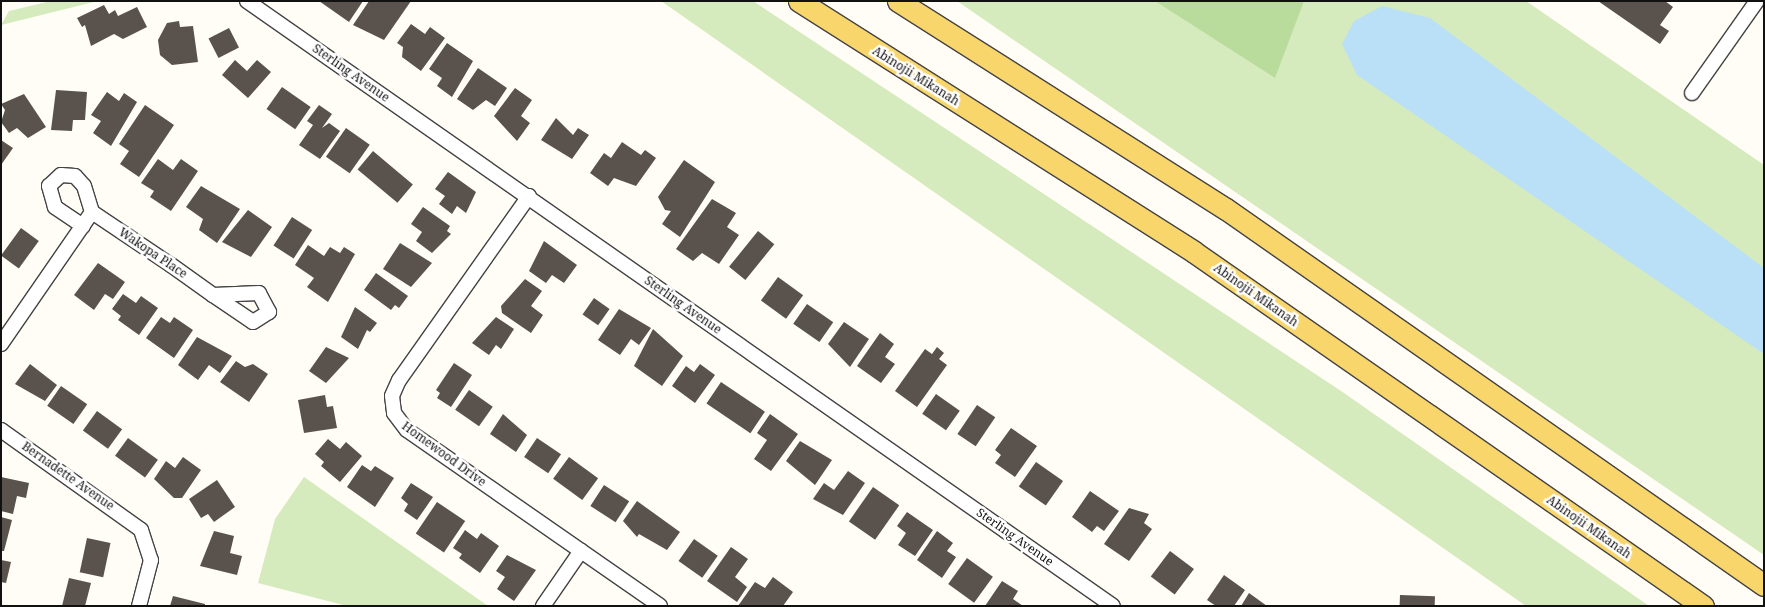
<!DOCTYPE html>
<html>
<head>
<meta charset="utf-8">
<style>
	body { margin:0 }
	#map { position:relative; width:1765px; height:607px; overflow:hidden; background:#fffdf5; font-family:"Noto Serif",serif }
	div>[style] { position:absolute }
	.green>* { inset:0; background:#d5ebbd }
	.forest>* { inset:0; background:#b9dc9c }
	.water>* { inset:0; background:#b9e0f7 }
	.building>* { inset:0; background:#5a524d; transform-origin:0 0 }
	.roads { filter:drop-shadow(1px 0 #444) drop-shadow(-1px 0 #444) drop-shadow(0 1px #444) drop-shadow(0 -1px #444) }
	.street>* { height:14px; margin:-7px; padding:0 7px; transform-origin:7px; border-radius:7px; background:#fff }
	.primary>* { height:21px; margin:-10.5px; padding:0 10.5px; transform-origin:10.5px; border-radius:10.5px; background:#f9d66b }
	span { translate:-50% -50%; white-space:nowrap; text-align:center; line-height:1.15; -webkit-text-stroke:5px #fff; paint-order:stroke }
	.street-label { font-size:12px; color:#111 }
	.frame { position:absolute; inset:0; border:2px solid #111; pointer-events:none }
</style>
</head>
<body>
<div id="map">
	<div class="green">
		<div style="clip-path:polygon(51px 1px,98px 1px,1px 25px,9px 11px)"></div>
		<div style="clip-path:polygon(661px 1px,753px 1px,1344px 393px,1649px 606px,1526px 606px)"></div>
		<div style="clip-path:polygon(957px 1px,1526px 1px,1764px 165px,1764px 555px)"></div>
		<div style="clip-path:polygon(304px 477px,488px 606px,347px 606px,258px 583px,275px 519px)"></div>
	</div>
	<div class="forest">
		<div style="clip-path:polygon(1155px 1px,1304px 1px,1275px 78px)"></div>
	</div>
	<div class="water">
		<div style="clip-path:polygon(1382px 6px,1430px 18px,1764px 268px,1764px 354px,1357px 75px,1342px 44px,1354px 21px)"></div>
	</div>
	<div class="building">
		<div style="clip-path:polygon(319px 1px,363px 1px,349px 22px)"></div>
		<div style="clip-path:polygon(369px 1px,411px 1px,384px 40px,353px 25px)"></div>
		<div style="clip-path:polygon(1598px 1px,1665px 1px,1673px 7px,1660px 25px,1669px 31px,1660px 44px)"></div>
		<div style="clip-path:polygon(104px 5px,109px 14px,115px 10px,118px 16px,137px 7px,147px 27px,123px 39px,114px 34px,91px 46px,85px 25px,82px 27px,77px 18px)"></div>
		<div style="clip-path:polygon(179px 21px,180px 27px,193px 26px,198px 62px,172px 65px,160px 55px,158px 40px,167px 23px)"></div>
		<div style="clip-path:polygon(411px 24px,425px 34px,430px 27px,445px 38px,421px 71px,402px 57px,403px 47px,397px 43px)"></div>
		<div style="left:229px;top:28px;width:22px;height:23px;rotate:63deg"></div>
		<div style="clip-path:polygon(447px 43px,473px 61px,452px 97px,437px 86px,442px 78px,429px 69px)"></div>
		<div style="clip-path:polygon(235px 60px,247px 71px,257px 60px,271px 72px,248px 98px,222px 75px)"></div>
		<div style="clip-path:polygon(478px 68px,507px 88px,495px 106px,486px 100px,473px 110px,457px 99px)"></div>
		<div style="left:282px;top:87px;width:35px;height:27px;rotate:35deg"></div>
		<div style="clip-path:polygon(515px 88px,532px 100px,521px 116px,530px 123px,517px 141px,494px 116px)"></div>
		<div style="clip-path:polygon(56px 90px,87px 92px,85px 120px,73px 120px,72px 131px,51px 130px)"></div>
		<div style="clip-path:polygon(107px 92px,119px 101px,124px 93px,137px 102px,111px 146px,93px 133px,101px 121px,91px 115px)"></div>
		<div style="clip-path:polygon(24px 94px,46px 127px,28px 138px,17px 128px,9px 133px,1px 122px,5px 110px,1px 104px)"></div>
		<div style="clip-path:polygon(145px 105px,174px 125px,139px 177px,120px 164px,129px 151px,119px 144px)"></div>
		<div style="clip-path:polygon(319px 105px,332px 114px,322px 128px,329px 123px,340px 131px,320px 159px,299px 145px,313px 125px,307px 121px)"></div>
		<div style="clip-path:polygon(556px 118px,573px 135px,578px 128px,589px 135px,572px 159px,541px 140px)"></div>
		<div style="left:346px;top:128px;width:29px;height:35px;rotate:35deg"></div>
		<div style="clip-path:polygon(1px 140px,13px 148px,1px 165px)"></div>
		<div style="clip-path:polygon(622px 142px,641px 155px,645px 150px,656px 158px,636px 186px,614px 178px,608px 186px,590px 173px,604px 153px,611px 158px)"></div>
		<div style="left:373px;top:151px;width:52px;height:24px;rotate:40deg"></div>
		<div style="clip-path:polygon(158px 159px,173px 170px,181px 159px,198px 171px,171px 211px,150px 197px,154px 191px,141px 183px)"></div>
		<div style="clip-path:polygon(684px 160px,715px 182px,680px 237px,662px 224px,671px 211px,665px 210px,658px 197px)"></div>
		<div style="clip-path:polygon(448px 172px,476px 192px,466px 213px,457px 206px,452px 214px,439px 204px,445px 196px,435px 189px)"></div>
		<div style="clip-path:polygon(201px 186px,240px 209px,217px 243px,199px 230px,203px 219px,186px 207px)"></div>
		<div style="clip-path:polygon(712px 199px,736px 213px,727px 227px,739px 235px,719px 264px,702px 253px,693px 261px,676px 249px)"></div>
		<div style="clip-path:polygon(423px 207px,450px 226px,447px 231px,451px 234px,432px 253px,416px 241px,422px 232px,411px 224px)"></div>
		<div style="clip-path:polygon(248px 210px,272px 227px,251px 257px,222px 242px)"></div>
		<div style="left:292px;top:217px;width:24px;height:34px;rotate:33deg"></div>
		<div style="left:21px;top:228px;width:22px;height:34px;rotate:36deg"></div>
		<div style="left:758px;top:231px;width:21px;height:46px;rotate:39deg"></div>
		<div style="clip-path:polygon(544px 241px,577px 265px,564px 283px,552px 275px,546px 283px,529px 271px)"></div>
		<div style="clip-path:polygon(400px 243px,432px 263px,411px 287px,383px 269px)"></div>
		<div style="clip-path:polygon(308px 245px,324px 256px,330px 247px,340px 253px,344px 247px,355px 254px,328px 302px,307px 287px,314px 278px,295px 265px)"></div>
		<div style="clip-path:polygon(98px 263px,125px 282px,113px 299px,105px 294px,94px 310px,74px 295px)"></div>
		<div style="clip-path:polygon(376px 273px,408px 296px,399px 308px,395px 305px,391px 310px,364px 290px)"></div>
		<div style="left:778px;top:277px;width:31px;height:29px;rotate:36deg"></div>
		<div style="clip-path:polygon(525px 279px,542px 291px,531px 306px,543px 315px,531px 333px,502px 313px,501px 306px)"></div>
		<div style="clip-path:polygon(123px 294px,136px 303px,141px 296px,158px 308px,139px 335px,118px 320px,121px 316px,112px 309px)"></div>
		<div style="left:594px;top:298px;width:19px;height:20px;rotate:35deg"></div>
		<div style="left:807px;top:304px;width:32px;height:24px;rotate:35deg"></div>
		<div style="clip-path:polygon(355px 307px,377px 323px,370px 332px,367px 330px,358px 349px,341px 337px)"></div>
		<div style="clip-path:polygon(619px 309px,651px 328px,639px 345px,631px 339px,620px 355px,598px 340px)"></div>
		<div style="clip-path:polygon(161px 317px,170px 323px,174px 317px,193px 330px,174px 358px,146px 338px)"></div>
		<div style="clip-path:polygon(496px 317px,514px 329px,501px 349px,496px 345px,489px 355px,472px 343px)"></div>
		<div style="clip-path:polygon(844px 322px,869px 339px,850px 367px,828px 344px)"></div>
		<div style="clip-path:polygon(653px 329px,683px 356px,662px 386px,634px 366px)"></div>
		<div style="clip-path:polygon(880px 333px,894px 344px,885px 357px,895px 364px,881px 383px,857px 366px)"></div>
		<div style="clip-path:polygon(197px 337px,232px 356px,220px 373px,209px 365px,198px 380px,178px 365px)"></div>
		<div style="clip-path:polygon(326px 347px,349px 358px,326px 383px,309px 371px)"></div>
		<div style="clip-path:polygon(937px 347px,944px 353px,939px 359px,947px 365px,917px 407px,895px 391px,925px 349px,932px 354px)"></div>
		<div style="clip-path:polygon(236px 361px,245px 367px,253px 364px,268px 374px,249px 402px,220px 382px)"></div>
		<div style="clip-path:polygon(454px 363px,472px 375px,451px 407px,437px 398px,440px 393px,436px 390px)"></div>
		<div style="clip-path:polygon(30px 364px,57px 385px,45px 401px,15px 384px)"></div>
		<div style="clip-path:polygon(700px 364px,715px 375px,695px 403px,672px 386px,686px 366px,694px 372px)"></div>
		<div style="left:721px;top:382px;width:53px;height:26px;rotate:34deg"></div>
		<div style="left:61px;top:386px;width:32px;height:24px;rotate:35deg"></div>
		<div style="left:469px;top:390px;width:29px;height:24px;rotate:35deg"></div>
		<div style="left:936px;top:394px;width:29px;height:24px;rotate:35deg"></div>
		<div style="clip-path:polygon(325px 395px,327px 407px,333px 406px,337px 428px,304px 433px,298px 400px)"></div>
		<div style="left:977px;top:405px;width:22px;height:35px;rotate:34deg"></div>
		<div style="left:97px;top:411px;width:31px;height:24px;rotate:36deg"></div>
		<div style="clip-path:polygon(503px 414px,527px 435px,516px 452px,490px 434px)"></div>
		<div style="clip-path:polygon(770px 414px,798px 434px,771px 471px,754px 459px,767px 440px,757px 433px)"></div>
		<div style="clip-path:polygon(1011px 428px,1037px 446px,1015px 477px,995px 463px,1001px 455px,995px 450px)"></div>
		<div style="left:128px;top:438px;width:37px;height:22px;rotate:36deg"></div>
		<div style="left:537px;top:438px;width:29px;height:23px;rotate:34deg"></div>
		<div style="clip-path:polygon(328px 439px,340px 449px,346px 442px,362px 456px,340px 482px,321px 466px,324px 462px,315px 454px)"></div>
		<div style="clip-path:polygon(800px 441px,832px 460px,815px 485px,786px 461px)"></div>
		<div style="clip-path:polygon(183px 457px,201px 470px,182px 498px,174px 498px,154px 479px,166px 461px,175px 468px)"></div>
		<div style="left:569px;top:457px;width:36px;height:27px;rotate:36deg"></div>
		<div style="left:1036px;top:462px;width:33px;height:30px;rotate:35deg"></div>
		<div style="clip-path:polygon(362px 465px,371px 471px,375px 466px,394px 478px,375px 507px,347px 487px)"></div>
		<div style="clip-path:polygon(848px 471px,865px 483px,843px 515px,813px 499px,824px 483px,834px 490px)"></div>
		<div style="clip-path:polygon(1px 477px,29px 483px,26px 498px,17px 496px,13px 514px,1px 511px)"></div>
		<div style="clip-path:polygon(217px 480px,235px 507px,214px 522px,208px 514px,201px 518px,189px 499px)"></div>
		<div style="clip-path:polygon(411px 483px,433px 497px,417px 520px,404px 511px,408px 504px,401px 498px)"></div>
		<div style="left:604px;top:485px;width:30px;height:25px;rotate:33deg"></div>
		<div style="left:873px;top:487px;width:32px;height:42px;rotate:35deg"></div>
		<div style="clip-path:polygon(1090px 491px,1119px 511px,1104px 531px,1097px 526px,1092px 532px,1072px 517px)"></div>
		<div style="clip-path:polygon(637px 501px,680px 532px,667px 550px,639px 534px,637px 537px,623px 521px)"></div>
		<div style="left:437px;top:502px;width:34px;height:38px;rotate:34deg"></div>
		<div style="clip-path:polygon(1129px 508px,1149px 514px,1144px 523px,1152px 529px,1129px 561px,1104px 544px)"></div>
		<div style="clip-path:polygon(907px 512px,933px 530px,915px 556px,898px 545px,906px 533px,897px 526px)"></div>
		<div style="clip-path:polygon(1px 517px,12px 520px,4px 551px,1px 551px)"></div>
		<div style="clip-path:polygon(465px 530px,477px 539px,481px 533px,499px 546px,480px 573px,459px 558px,462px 554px,453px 548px)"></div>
		<div style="clip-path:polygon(214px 531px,234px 536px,230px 553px,242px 556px,237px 575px,200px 566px)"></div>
		<div style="clip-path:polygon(937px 531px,953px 543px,947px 551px,956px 557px,942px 578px,917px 560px)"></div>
		<div style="left:87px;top:538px;width:24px;height:35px;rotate:12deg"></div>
		<div style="left:694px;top:539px;width:29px;height:27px;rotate:35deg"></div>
		<div style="clip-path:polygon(731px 547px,748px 559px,735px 577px,747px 587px,737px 602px,707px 581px)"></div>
		<div style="left:1170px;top:551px;width:30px;height:32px;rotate:37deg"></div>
		<div style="clip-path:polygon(507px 555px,536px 570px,514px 601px,497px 589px,505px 577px,496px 571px)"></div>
		<div style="left:967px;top:558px;width:32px;height:32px;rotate:36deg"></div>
		<div style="clip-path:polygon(1px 560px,11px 562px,6px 583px,1px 582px)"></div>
		<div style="clip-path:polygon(1224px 575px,1245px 590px,1234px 606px,1216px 606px,1207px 600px)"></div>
		<div style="clip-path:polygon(773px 577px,793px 592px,783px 606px,738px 606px,755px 582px,765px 588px)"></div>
		<div style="clip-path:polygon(69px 578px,91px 583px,85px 606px,62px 606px)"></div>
		<div style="clip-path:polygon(1002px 581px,1018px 591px,1013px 599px,1023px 606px,985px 606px)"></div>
		<div style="clip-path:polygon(1249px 593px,1267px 606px,1241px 606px)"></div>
		<div style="left:1400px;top:595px;width:35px;height:11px;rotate:2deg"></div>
		<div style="clip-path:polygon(173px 596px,205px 604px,205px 606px,170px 606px)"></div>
	</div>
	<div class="roads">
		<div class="street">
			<div style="left:247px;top:1px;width:1056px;rotate:34.94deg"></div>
			<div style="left:1692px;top:93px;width:113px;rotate:-54.8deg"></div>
			<div style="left:529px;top:196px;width:225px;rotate:125.2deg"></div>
			<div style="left:399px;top:380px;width:17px;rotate:114deg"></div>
			<div style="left:392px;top:396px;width:17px;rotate:83deg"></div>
			<div style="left:394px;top:413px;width:21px;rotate:53deg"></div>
			<div style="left:407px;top:430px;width:308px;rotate:34.8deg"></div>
			<div style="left:83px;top:226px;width:34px;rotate:-146deg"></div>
			<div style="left:55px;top:207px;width:22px;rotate:-106deg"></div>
			<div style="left:49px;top:186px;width:16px;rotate:-43deg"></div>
			<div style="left:61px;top:175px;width:14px;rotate:4deg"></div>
			<div style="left:75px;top:176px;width:13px;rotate:48deg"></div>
			<div style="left:84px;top:186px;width:27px;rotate:73deg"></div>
			<div style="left:1px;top:344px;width:160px;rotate:-55.4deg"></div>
			<div style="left:92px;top:212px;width:95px;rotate:33.9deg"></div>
			<div style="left:171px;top:265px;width:52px;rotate:35.5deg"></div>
			<div style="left:213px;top:295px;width:48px;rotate:34deg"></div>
			<div style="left:253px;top:322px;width:19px;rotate:-32deg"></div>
			<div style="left:269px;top:312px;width:21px;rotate:-118deg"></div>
			<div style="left:259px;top:293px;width:46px;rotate:177.5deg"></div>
			<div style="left:1px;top:430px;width:172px;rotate:35.5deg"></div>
			<div style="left:141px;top:530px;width:32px;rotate:72deg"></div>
			<div style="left:151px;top:560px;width:48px;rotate:104.6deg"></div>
			<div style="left:543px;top:606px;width:67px;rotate:-55.4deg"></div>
		</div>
		<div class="primary">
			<div style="left:799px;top:1px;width:468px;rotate:32.4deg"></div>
			<div style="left:1194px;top:252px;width:620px;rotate:34.82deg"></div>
			<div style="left:898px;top:1px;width:388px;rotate:32.4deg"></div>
			<div style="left:1226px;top:209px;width:656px;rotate:34.95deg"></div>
		</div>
	</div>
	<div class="street-label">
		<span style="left:351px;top:73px;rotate:35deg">Sterling Avenue</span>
		<span style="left:916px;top:76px;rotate:32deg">Abinojii Mikanah</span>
		<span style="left:153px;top:253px;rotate:34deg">Wakopa Place</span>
		<span style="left:1256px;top:295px;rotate:35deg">Abinojii Mikanah</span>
		<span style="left:683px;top:305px;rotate:35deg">Sterling Avenue</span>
		<span style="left:444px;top:454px;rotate:36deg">Homewood Drive</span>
		<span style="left:68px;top:476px;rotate:35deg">Bernadette Avenue</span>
		<span style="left:1589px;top:527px;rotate:35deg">Abinojii Mikanah</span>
		<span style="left:1015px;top:537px;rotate:35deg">Sterling Avenue</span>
	</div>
	<div class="frame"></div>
</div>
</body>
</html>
